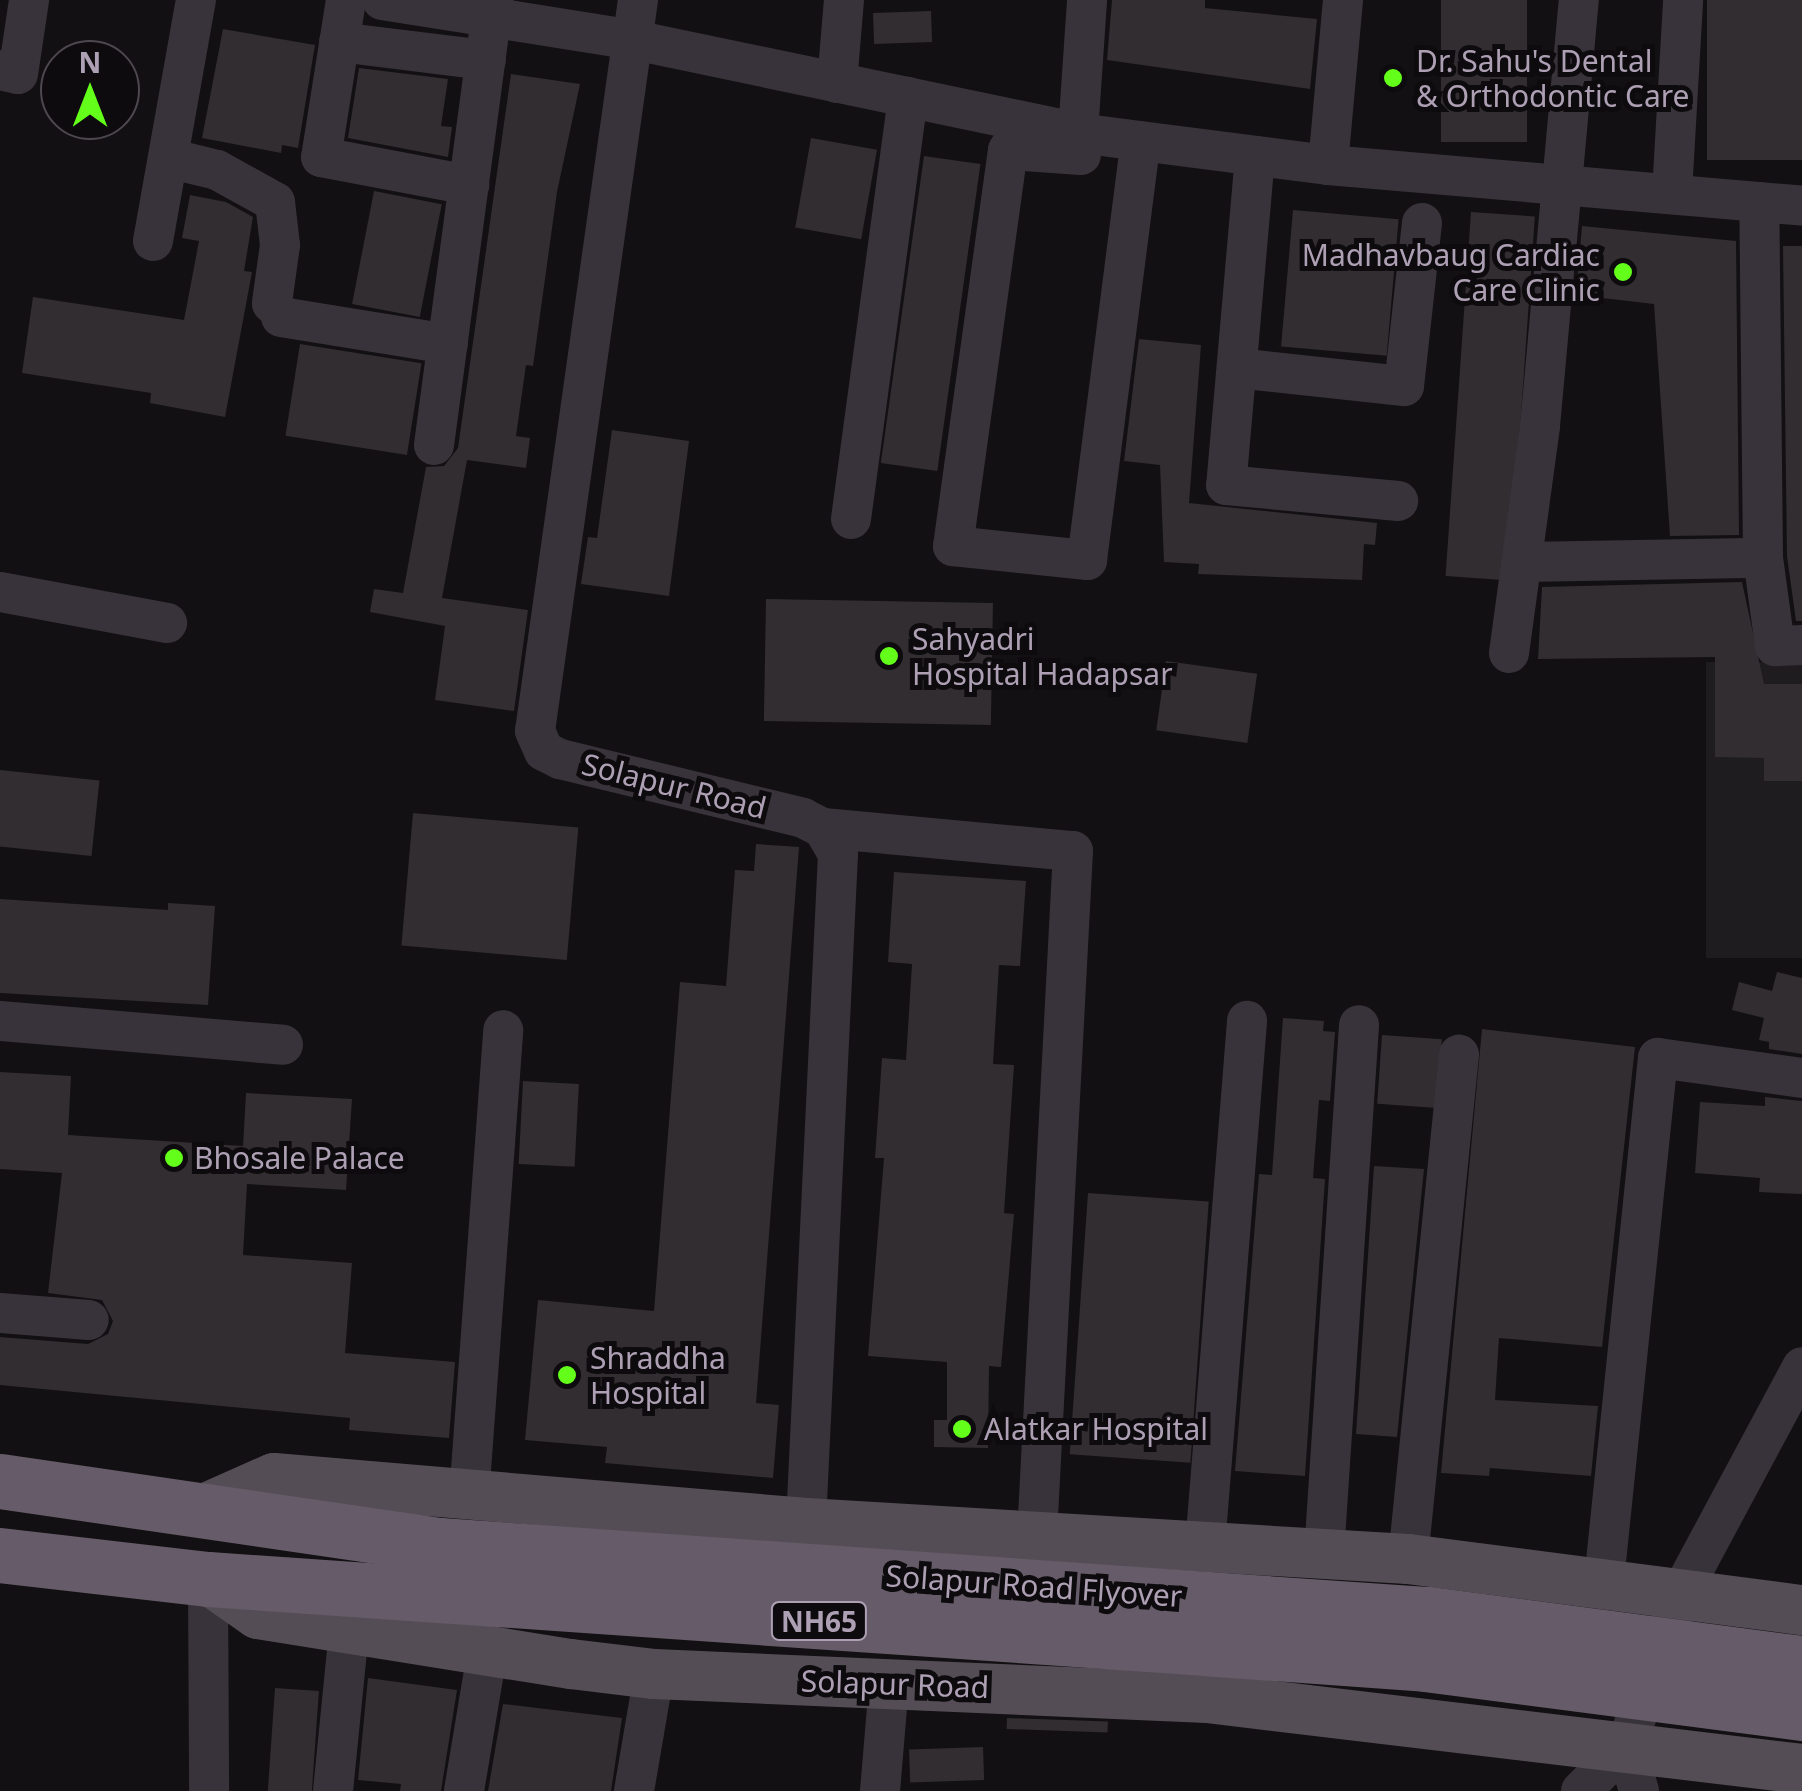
<!DOCTYPE html>
<html>
<head>
<meta charset="utf-8">
<style>
	body { margin:0 }
	#map { position:relative; width:1802px; height:1791px; overflow:hidden; background:#121012; font-family:"Noto Sans",sans-serif }
	div>[style] { position:absolute }
	.built>* { inset:0; background:#1f1c1f; transform-origin:0 0 }
	.building>* { inset:0; background:#312d31; transform-origin:0 0 }
	.minor>* { height:40px; margin:-20px; padding:0 20px; transform-origin:20px; border-radius:20px; background:#38333a }
	.major>* { height:50px; margin:-25px; padding:0 25px; transform-origin:25px; border-radius:25px; background:#554d56 }
	.highway>* { height:55px; margin:-27.5px; padding:0 27.5px; transform-origin:27.5px; border-radius:27.5px; background:#665c69 }
	.highway-bridge>* { height:55px; margin:-27.5px; padding:0 27.5px; transform-origin:27.5px; border-radius:27.5px; background:#665c69 }
	.dots>* { width:28px; height:28px; translate:-50% -50%; box-sizing:border-box; border:5px solid #0d0b0d; border-radius:50% }
	span { translate:-50% -50%; white-space:nowrap; text-align:center; line-height:1.15; -webkit-text-stroke:10px #0d0b0d; paint-order:stroke }
	.shield-label span { padding:2px 8px; background:#0d0b0d; border:2px solid; border-radius:8px; -webkit-text-stroke-width:0 }
	.shield-label { font-size:28px; color:#aea0b4; font-weight:700 }
	.poi-label { font-size:30px; color:#aea0b4 }
	.left { translate:0 -50%; text-align:left }
	.right { translate:-100% -50%; text-align:right }
	.street-label { font-size:30px; color:#aea0b4 }
	.north { position:absolute; left:40px; top:40px; width:100px; height:100px; box-sizing:border-box; background:#0d0b0d; border:2px solid #4d4750; border-radius:50%; rotate:0deg; font-size:28px; font-weight:700; line-height:40px; text-align:center; color:#aea0b4 }
	.north::after { content:''; display:block; margin:auto; width:35px; height:45px; background:#63ff1b; clip-path:polygon(50% 0,100% 100%,50% 72%,0 100%) }
</style>
</head>
<body>
<div id="map">
	<div class="built">
		<div style="left:1802px;top:662px;width:296px;height:96px;rotate:90deg"></div>
	</div>
	<div class="building">
		<div style="clip-path:polygon(1112px 0,1205px 0,1205px 8px,1317px 19px,1310px 89px,1107px 60px)"></div>
		<div style="left:1441px;top:0;width:86px;height:142px"></div>
		<div style="left:1707px;top:0;width:95px;height:160px"></div>
		<div style="left:931px;top:11px;width:31px;height:58px;rotate:88deg"></div>
		<div style="clip-path:polygon(223px 29px,315px 45px,298px 148px,282px 145px,281px 153px,202px 138px)"></div>
		<div style="clip-path:polygon(359px 68px,448px 79px,441px 126px,452px 127px,448px 157px,348px 138px)"></div>
		<div style="clip-path:polygon(511px 74px,580px 84px,557px 192px,533px 366px,526px 365px,516px 436px,530px 438px,526px 468px,467px 460px,442px 598px,528px 610px,514px 711px,435px 700px,445px 626px,370px 612px,374px 589px,403px 593px,426px 467px,444px 466px,458px 448px)"></div>
		<div style="left:811px;top:138px;width:67px;height:91px;rotate:10deg"></div>
		<div style="left:924px;top:156px;width:57px;height:310px;rotate:8deg"></div>
		<div style="left:374px;top:191px;width:69px;height:115px;rotate:11deg"></div>
		<div style="clip-path:polygon(190px 195px,226px 202px,253px 217px,244px 271px,252px 272px,225px 417px,150px 403px,151px 393px,22px 373px,33px 297px,184px 320px,199px 241px,182px 238px)"></div>
		<div style="left:1293px;top:210px;width:106px;height:137px;rotate:5deg"></div>
		<div style="left:1471px;top:212px;width:64px;height:365px;rotate:4deg"></div>
		<div style="clip-path:polygon(1582px 226px,1736px 241px,1739px 535px,1670px 536px,1654px 304px,1576px 295px)"></div>
		<div style="clip-path:polygon(1783px 246px,1802px 246px,1802px 621px,1796px 621px,1787px 556px)"></div>
		<div style="clip-path:polygon(1139px 339px,1201px 345px,1189px 503px,1377px 523px,1375px 545px,1364px 544px,1362px 580px,1198px 574px,1199px 564px,1164px 562px,1160px 465px,1124px 461px)"></div>
		<div style="left:300px;top:344px;width:123px;height:93px;rotate:9deg"></div>
		<div style="clip-path:polygon(612px 430px,689px 441px,669px 596px,581px 584px,588px 537px,597px 538px)"></div>
		<div style="clip-path:polygon(1742px 582px,1764px 684px,1802px 684px,1802px 781px,1764px 781px,1764px 758px,1715px 757px,1715px 657px,1538px 659px,1542px 587px)"></div>
		<div style="left:766px;top:599px;width:227px;height:122px;rotate:1deg"></div>
		<div style="left:1166px;top:661px;width:92px;height:70px;rotate:8deg"></div>
		<div style="left:0;top:770px;width:100px;height:76px;rotate:6deg"></div>
		<div style="left:413px;top:813px;width:166px;height:133px;rotate:5deg"></div>
		<div style="clip-path:polygon(756px 844px,799px 847px,756px 1403px,779px 1405px,773px 1478px,605px 1463px,607px 1447px,525px 1440px,538px 1300px,654px 1311px,680px 982px,726px 986px,735px 870px,754px 871px)"></div>
		<div style="clip-path:polygon(894px 872px,1026px 881px,1020px 966px,999px 965px,993px 1064px,1014px 1065px,1004px 1213px,1014px 1214px,1001px 1367px,989px 1366px,988px 1448px,934px 1447px,934px 1420px,947px 1420px,947px 1362px,868px 1356px,884px 1158px,875px 1158px,882px 1058px,906px 1060px,912px 964px,888px 962px)"></div>
		<div style="clip-path:polygon(0 899px,168px 910px,168px 903px,215px 906px,208px 1005px,0 993px)"></div>
		<div style="clip-path:polygon(1777px 972px,1802px 978px,1802px 1054px,1769px 1049px,1769px 1042px,1759px 1040px,1764px 1018px,1732px 1010px,1739px 982px,1772px 991px)"></div>
		<div style="clip-path:polygon(1283px 1018px,1324px 1021px,1323px 1031px,1335px 1032px,1330px 1101px,1319px 1100px,1313px 1178px,1325px 1179px,1305px 1476px,1235px 1471px,1259px 1174px,1272px 1175px)"></div>
		<div style="clip-path:polygon(1482px 1029px,1635px 1047px,1602px 1347px,1499px 1338px,1495px 1400px,1598px 1406px,1591px 1476px,1490px 1468px,1489px 1476px,1441px 1473px)"></div>
		<div style="left:1382px;top:1035px;width:60px;height:69px;rotate:4deg"></div>
		<div style="clip-path:polygon(0 1072px,71px 1076px,68px 1135px,243px 1146px,246px 1093px,352px 1099px,346px 1190px,247px 1184px,243px 1255px,352px 1263px,345px 1353px,455px 1362px,449px 1438px,349px 1430px,350px 1418px,0 1385px,0 1337px,88px 1344px,108px 1334px,113px 1321px,102px 1300px,48px 1293px,62px 1173px,0 1169px)"></div>
		<div style="left:523px;top:1081px;width:56px;height:83px;rotate:3deg"></div>
		<div style="clip-path:polygon(1765px 1097px,1802px 1101px,1802px 1194px,1759px 1192px,1760px 1178px,1695px 1173px,1700px 1102px,1765px 1106px)"></div>
		<div style="clip-path:polygon(1374px 1166px,1424px 1169px,1397px 1437px,1356px 1434px)"></div>
		<div style="left:1088px;top:1193px;width:121px;height:262px;rotate:4deg"></div>
		<div style="clip-path:polygon(368px 1678px,457px 1690px,441px 1791px,400px 1791px,401px 1784px,358px 1780px)"></div>
		<div style="left:275px;top:1688px;width:44px;height:103px;rotate:4deg"></div>
		<div style="clip-path:polygon(503px 1704px,622px 1718px,611px 1791px,488px 1791px)"></div>
		<div style="left:1007px;top:1718px;width:101px;height:11px;rotate:2deg"></div>
		<div style="left:983px;top:1747px;width:33px;height:74px;rotate:88deg"></div>
	</div>
	<div class="minor">
		<div style="left:346px;top:0;width:159px;rotate:99deg"></div>
		<div style="left:321px;top:157px;width:151px;rotate:10.7deg"></div>
		<div style="left:382px;top:0;width:255px;rotate:9deg"></div>
		<div style="left:634px;top:40px;width:454px;rotate:11.8deg"></div>
		<div style="left:1078px;top:133px;width:252px;rotate:7.3deg"></div>
		<div style="left:1328px;top:165px;width:476px;rotate:4.9deg"></div>
		<div style="left:638px;top:0;width:738px;rotate:98.02deg"></div>
		<div style="left:535px;top:731px;width:22px;rotate:66deg"></div>
		<div style="left:544px;top:751px;width:18px;rotate:27deg"></div>
		<div style="left:560px;top:759px;width:250px;rotate:13.6deg"></div>
		<div style="left:803px;top:818px;width:22px;rotate:27deg"></div>
		<div style="left:823px;top:828px;width:30px;rotate:60deg"></div>
		<div style="left:838px;top:854px;width:670px;rotate:92.74deg"></div>
		<div style="left:339px;top:42px;width:148px;rotate:7deg"></div>
		<div style="left:0;top:70px;width:18px;rotate:13deg"></div>
		<div style="left:18px;top:74px;width:75px;rotate:-81.5deg"></div>
		<div style="left:837px;top:83px;width:83px;rotate:-85.2deg"></div>
		<div style="left:1078px;top:133px;width:133px;rotate:-86.1deg"></div>
		<div style="left:1081px;top:155px;width:73px;rotate:-176.1deg"></div>
		<div style="left:1008px;top:150px;width:400px;rotate:97.9deg"></div>
		<div style="left:953px;top:546px;width:135px;rotate:6deg"></div>
		<div style="left:1087px;top:560px;width:422px;rotate:-82.7deg"></div>
		<div style="left:1255px;top:156px;width:330px;rotate:95deg"></div>
		<div style="left:1226px;top:485px;width:173px;rotate:5.3deg"></div>
		<div style="left:168px;top:158px;width:50px;rotate:13.8deg"></div>
		<div style="left:217px;top:170px;width:66px;rotate:28.9deg"></div>
		<div style="left:275px;top:202px;width:43px;rotate:83.4deg"></div>
		<div style="left:280px;top:245px;width:59px;rotate:97.9deg"></div>
		<div style="left:1328px;top:165px;width:166px;rotate:-84.8deg"></div>
		<div style="left:1672px;top:193px;width:193px;rotate:-86.7deg"></div>
		<div style="left:153px;top:241px;width:245px;rotate:-79.9deg"></div>
		<div style="left:281px;top:317px;width:169px;rotate:9.2deg"></div>
		<div style="left:1237px;top:368px;width:168px;rotate:6.2deg"></div>
		<div style="left:1404px;top:386px;width:164px;rotate:-83.7deg"></div>
		<div style="left:434px;top:445px;width:449px;rotate:-82.4deg"></div>
		<div style="left:851px;top:519px;width:426px;rotate:-82.3deg"></div>
		<div style="left:1763px;top:558px;width:89px;rotate:82.2deg"></div>
		<div style="left:1775px;top:646px;width:27px;rotate:-2deg"></div>
		<div style="left:1522px;top:562px;width:241px;rotate:-1deg"></div>
		<div style="left:1763px;top:558px;width:356px;rotate:-90.6deg"></div>
		<div style="left:0;top:592px;width:170px;rotate:10.5deg"></div>
		<div style="left:1509px;top:653px;width:229px;rotate:-82.2deg"></div>
		<div style="left:1540px;top:426px;width:428px;rotate:-84.8deg"></div>
		<div style="left:823px;top:828px;width:251px;rotate:5.3deg"></div>
		<div style="left:1073px;top:851px;width:686px;rotate:93.01deg"></div>
		<div style="left:0;top:1021px;width:284px;rotate:4.8deg"></div>
		<div style="left:0;top:1313px;width:89px;rotate:4.5deg"></div>
		<div style="left:469px;top:1497px;width:468px;rotate:-85.8deg"></div>
		<div style="left:1205px;top:1547px;width:528px;rotate:-85.43deg"></div>
		<div style="left:1324px;top:1554px;width:530px;rotate:-86.21deg"></div>
		<div style="left:1408px;top:1559px;width:507px;rotate:-84.22deg"></div>
		<div style="left:208px;top:1579px;width:212px;rotate:89.7deg"></div>
		<div style="left:1604px;top:1581px;width:526px;rotate:-84.11deg"></div>
		<div style="left:1658px;top:1058px;width:145px;rotate:7.9deg"></div>
		<div style="left:1626px;top:1746px;width:47px;rotate:73.9deg"></div>
		<div style="left:333px;top:1791px;width:161px;rotate:-84.3deg"></div>
		<div style="left:464px;top:1791px;width:139px;rotate:-80.5deg"></div>
		<div style="left:634px;top:1791px;width:119px;rotate:-80.3deg"></div>
		<div style="left:880px;top:1791px;width:107px;rotate:-85.2deg"></div>
		<div style="left:1581px;top:1791px;width:64px;rotate:-45deg"></div>
		<div style="left:1626px;top:1746px;width:165px;rotate:-70.1deg"></div>
		<div style="left:1682px;top:1591px;width:254px;rotate:-61.8deg"></div>
	</div>
	<div class="major">
		<div style="left:206px;top:1508px;width:74px;rotate:-23.8deg"></div>
		<div style="left:274px;top:1478px;width:534px;rotate:4.83deg"></div>
		<div style="left:806px;top:1523px;width:603px;rotate:3.42deg"></div>
		<div style="left:1408px;top:1559px;width:397px;rotate:7.4deg"></div>
		<div style="left:208px;top:1579px;width:61px;rotate:35deg"></div>
		<div style="left:258px;top:1614px;width:317px;rotate:9.1deg"></div>
		<div style="left:571px;top:1664px;width:84px;rotate:6.9deg"></div>
		<div style="left:654px;top:1674px;width:554px;rotate:2.49deg"></div>
		<div style="left:1207px;top:1698px;width:599px;rotate:6.8deg"></div>
	</div>
	<div class="highway">
		<div style="left:0;top:1481px;width:445px;rotate:8.3deg"></div>
		<div style="left:440px;top:1545px;width:769px;rotate:4.03deg"></div>
		<div style="left:0;top:1555px;width:209px;rotate:6.6deg"></div>
		<div style="left:208px;top:1579px;width:998px;rotate:3.96deg"></div>
	</div>
	<div class="highway-bridge">
		<div style="left:1207px;top:1599px;width:223px;rotate:3.9deg"></div>
		<div style="left:1429px;top:1614px;width:376px;rotate:7.5deg"></div>
		<div style="left:1204px;top:1648px;width:222px;rotate:4.1deg"></div>
		<div style="left:1425px;top:1664px;width:380px;rotate:7.4deg"></div>
	</div>
	<div class="dots">
		<div style="left:1393px;top:78px;background:#63ff1b"></div>
		<div style="left:1623px;top:272px;background:#63ff1b"></div>
		<div style="left:889px;top:656px;background:#63ff1b"></div>
		<div style="left:174px;top:1158px;background:#63ff1b"></div>
		<div style="left:567px;top:1375px;background:#63ff1b"></div>
		<div style="left:962px;top:1429px;background:#63ff1b"></div>
	</div>
	<div class="shield-label">
		<span style="left:819px;top:1621px">NH65</span>
	</div>
	<div class="poi-label">
		<span class="left" style="left:1416px;top:78px">Dr. Sahu's Dental<br>&amp; Orthodontic Care</span>
		<span class="right" style="left:1600px;top:272px">Madhavbaug Cardiac<br>Care Clinic</span>
		<span class="left" style="left:912px;top:656px">Sahyadri<br>Hospital Hadapsar</span>
		<span class="left" style="left:194px;top:1158px">Bhosale Palace</span>
		<span class="left" style="left:590px;top:1375px">Shraddha<br>Hospital</span>
		<span class="left" style="left:984px;top:1429px">Alatkar Hospital</span>
	</div>
	<div class="street-label">
		<span style="left:674px;top:786px;rotate:14deg">Solapur Road</span>
		<span style="left:1034px;top:1586px;rotate:4deg">Solapur Road Flyover</span>
		<span style="left:895px;top:1684px;rotate:2deg">Solapur Road</span>
	</div>
	<div class="north">N</div>
</div>
</body>
</html>
